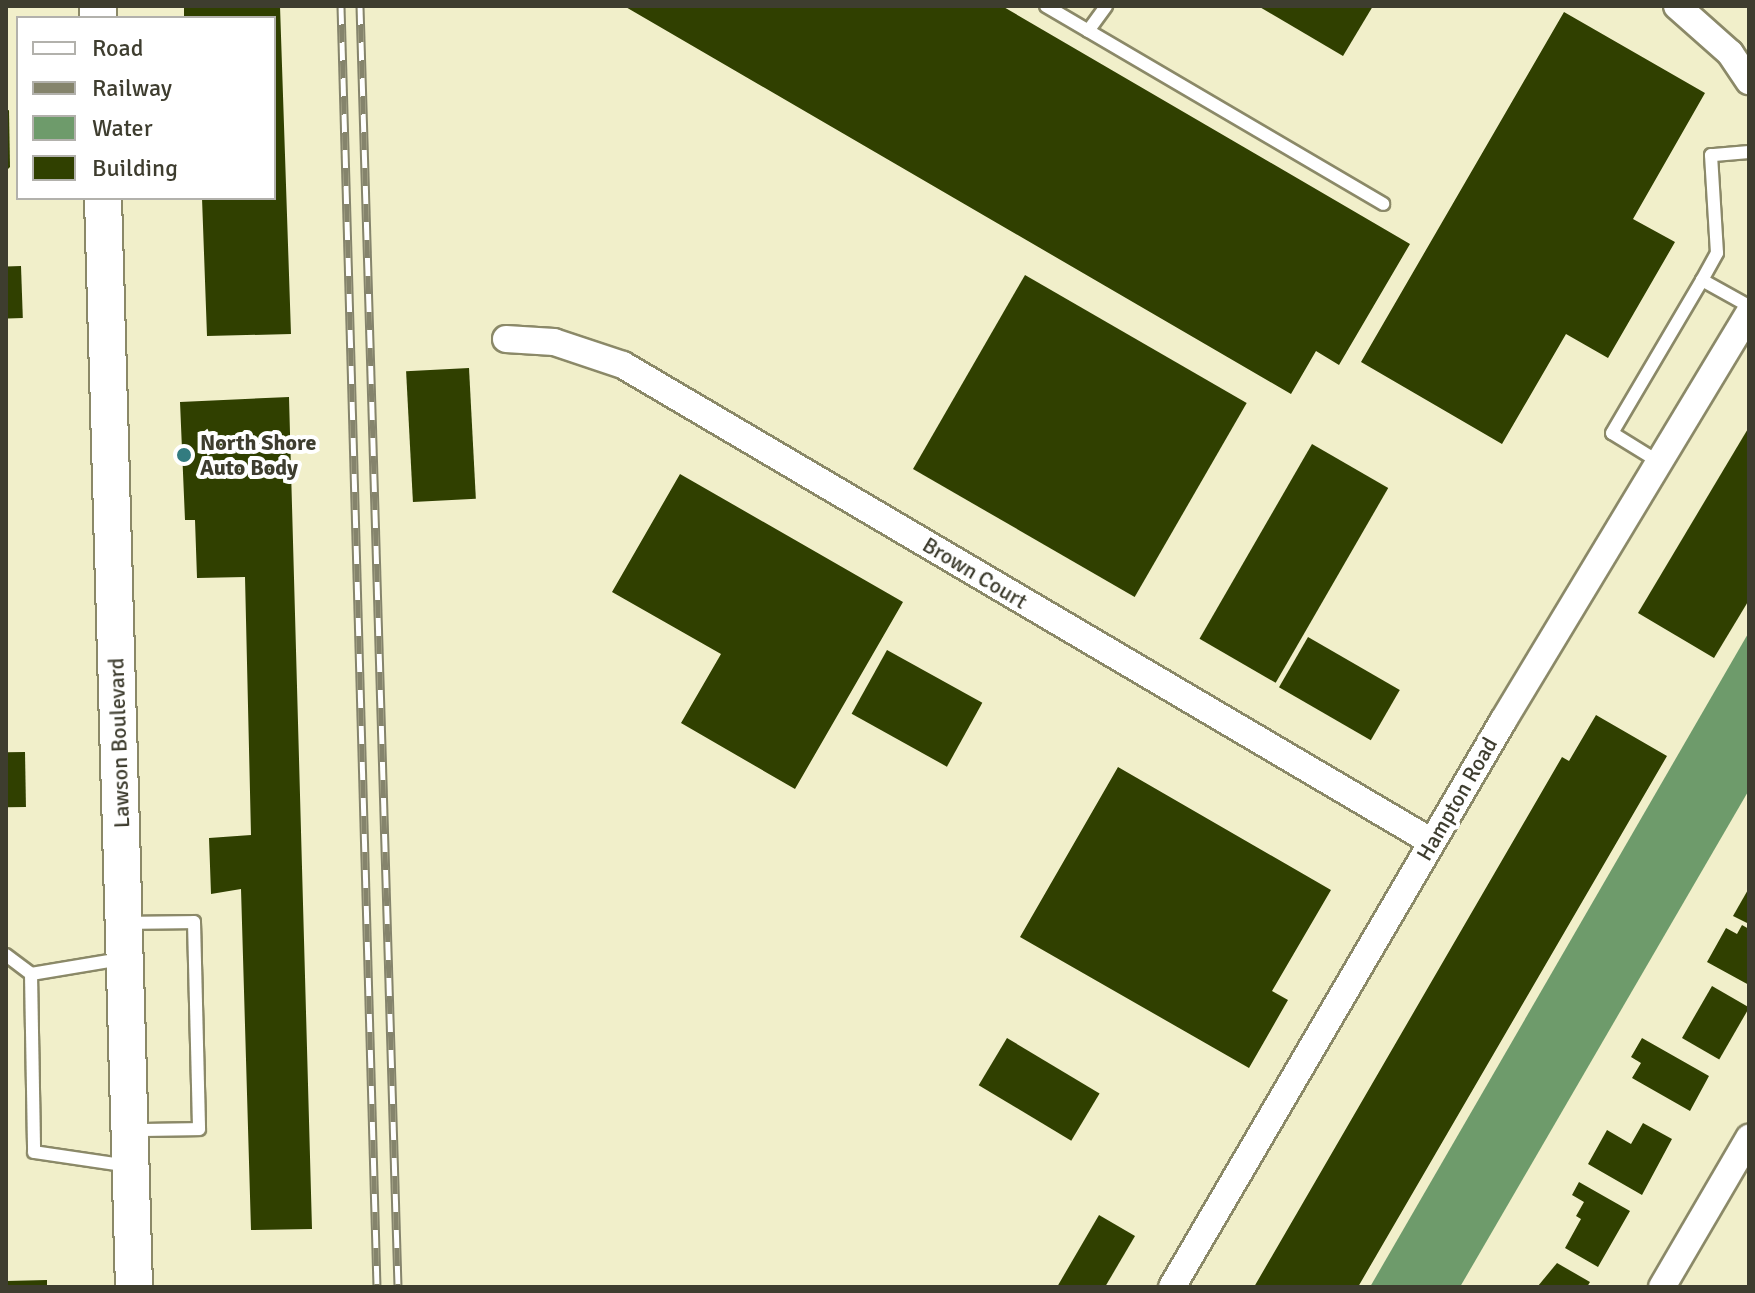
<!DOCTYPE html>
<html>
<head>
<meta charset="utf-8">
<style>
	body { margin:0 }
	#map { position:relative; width:1755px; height:1293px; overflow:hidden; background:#f1efca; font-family:Signika,sans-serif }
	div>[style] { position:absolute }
	.water>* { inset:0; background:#6e9b6b }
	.building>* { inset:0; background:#304000; transform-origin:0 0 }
	.roads { filter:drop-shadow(2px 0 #8b8968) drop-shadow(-2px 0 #8b8968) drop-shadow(0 2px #8b8968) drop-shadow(0 -2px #8b8968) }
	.service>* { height:12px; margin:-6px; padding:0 6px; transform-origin:6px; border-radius:6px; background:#fff }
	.minor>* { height:26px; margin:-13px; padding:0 13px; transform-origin:13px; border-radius:13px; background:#fff }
	.secondary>* { height:36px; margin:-18px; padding:0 18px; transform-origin:18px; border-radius:18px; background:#fff }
	.rail>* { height:9px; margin-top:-4.5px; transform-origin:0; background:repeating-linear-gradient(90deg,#fff 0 18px,#85846c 0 36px); box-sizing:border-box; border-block:2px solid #85846c }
	.dots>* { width:22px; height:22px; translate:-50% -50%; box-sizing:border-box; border:4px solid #fff; border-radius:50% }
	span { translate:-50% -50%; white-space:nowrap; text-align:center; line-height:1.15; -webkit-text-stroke:8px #fff; paint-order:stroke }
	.poi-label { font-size:22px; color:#3e3d2f; font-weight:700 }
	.left { translate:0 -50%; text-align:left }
	.street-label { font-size:22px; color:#3e3d2f }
	.frame { position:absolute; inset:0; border:8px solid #3e3d2f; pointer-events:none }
	.legend { position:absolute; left:16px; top:16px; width:260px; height:184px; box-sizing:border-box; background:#fff; border:2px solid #b2b1ac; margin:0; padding:10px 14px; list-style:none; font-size:24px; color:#3e3d2f }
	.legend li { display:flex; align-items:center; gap:16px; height:40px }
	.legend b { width:40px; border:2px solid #b2b1ac }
</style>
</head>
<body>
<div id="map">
	<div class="water">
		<div style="clip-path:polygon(1749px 632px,1749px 790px,1460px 1287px,1370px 1287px)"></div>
	</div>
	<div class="building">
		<div style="clip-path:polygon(184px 6px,280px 6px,291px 334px,207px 336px,202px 198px,274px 198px,274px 18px,184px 18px)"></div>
		<div style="clip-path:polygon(624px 6px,1002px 6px,1410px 244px,1339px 365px,1316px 351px,1291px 394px)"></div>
		<div style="clip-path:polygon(1258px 6px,1373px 6px,1343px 56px)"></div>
		<div style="clip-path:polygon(1564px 12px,1705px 93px,1633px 219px,1675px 242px,1608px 358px,1566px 334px,1502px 444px,1361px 362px)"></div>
		<div style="clip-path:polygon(9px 110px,10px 167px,6px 171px,6px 111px)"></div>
		<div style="left:21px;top:266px;width:52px;height:15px;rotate:88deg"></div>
		<div style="left:1025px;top:275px;width:256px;height:224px;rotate:30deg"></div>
		<div style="left:469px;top:368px;width:131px;height:63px;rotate:87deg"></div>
		<div style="clip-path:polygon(289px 397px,312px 1229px,251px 1230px,241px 889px,211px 894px,209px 838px,251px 835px,245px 577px,197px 578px,195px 520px,185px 520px,180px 402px)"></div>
		<div style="clip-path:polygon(1749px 427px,1749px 600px,1714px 658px,1638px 613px)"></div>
		<div style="left:1312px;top:444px;width:88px;height:225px;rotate:30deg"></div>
		<div style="clip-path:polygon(680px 474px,903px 602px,795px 789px,681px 723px,721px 654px,612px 592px)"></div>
		<div style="left:1308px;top:637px;width:106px;height:58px;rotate:30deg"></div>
		<div style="left:887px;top:650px;width:109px;height:73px;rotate:29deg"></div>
		<div style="clip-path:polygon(1596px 715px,1667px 756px,1358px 1287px,1254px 1287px,1562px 757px,1569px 761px)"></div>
		<div style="left:25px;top:752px;width:55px;height:19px;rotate:89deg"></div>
		<div style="clip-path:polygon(1118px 767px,1331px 890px,1272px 991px,1288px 1000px,1249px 1068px,1020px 937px)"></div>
		<div style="clip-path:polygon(1749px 888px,1749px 924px,1733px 916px)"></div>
		<div style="clip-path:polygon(1742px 925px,1749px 929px,1749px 985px,1707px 962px,1726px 928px,1737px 934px)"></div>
		<div style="left:1712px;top:986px;width:43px;height:60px;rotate:30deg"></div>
		<div style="left:1007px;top:1038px;width:108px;height:55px;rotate:31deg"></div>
		<div style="clip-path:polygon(1642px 1038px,1709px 1076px,1690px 1111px,1632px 1078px,1641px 1063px,1631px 1057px)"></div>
		<div style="clip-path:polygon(1643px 1123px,1672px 1139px,1642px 1195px,1588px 1164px,1607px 1130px,1631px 1144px)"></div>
		<div style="clip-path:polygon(1579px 1182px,1630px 1211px,1598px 1267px,1565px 1248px,1581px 1219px,1576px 1216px,1584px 1202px,1572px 1195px)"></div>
		<div style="clip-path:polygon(1099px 1215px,1135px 1236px,1105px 1287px,1057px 1287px)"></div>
		<div style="clip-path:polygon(1557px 1263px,1590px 1282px,1587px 1287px,1538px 1286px)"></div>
		<div style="clip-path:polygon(47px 1280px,47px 1287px,6px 1287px,6px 1281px)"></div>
	</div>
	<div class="roads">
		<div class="service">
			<div style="left:1046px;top:6px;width:391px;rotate:30.4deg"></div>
			<div style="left:1088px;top:31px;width:31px;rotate:-54deg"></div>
			<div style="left:1749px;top:152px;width:38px;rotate:175deg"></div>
			<div style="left:1711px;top:155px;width:98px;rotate:86.5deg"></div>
			<div style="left:1717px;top:253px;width:31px;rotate:119deg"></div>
			<div style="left:1702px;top:280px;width:54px;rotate:29deg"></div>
			<div style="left:1659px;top:462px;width:55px;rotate:-148.3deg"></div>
			<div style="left:1612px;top:433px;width:178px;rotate:-59.5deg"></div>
			<div style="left:126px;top:923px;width:68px;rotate:-0.8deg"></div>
			<div style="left:194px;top:922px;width:207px;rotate:88.6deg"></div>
			<div style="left:199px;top:1129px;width:66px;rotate:179.1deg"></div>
			<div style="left:6px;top:955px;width:31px;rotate:37deg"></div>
			<div style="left:121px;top:959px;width:91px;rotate:170.5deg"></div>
			<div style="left:31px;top:974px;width:178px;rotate:89deg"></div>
			<div style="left:34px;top:1152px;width:96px;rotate:8.4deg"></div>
		</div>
		<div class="minor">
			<div style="left:1677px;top:6px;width:71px;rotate:41.6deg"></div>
			<div style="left:1730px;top:53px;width:34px;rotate:56deg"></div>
			<div style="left:506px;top:339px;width:48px;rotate:3.6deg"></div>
			<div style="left:554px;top:342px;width:73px;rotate:18.4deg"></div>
			<div style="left:623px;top:365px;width:939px;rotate:30.52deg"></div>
			<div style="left:1172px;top:1287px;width:656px;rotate:-59.68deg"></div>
			<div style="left:1503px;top:721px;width:476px;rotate:-58.9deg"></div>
			<div style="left:1662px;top:1287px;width:173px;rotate:-59.7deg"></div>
		</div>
		<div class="secondary">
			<div style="left:98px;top:6px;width:12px;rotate:90deg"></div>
			<div style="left:103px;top:198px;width:1089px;rotate:88.37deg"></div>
		</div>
	</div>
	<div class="rail">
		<div style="left:341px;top:6px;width:1282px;rotate:88.39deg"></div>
		<div style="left:360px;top:6px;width:1282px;rotate:88.3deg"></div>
	</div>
	<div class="dots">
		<div style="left:184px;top:455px;background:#337c80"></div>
	</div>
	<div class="poi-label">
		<span class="left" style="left:200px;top:455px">North Shore<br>Auto Body</span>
	</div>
	<div class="street-label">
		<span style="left:975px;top:573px;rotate:31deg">Brown Court</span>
		<span style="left:119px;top:743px;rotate:-92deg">Lawson Boulevard</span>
		<span style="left:1457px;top:799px;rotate:-60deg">Hampton Road</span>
	</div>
	<div class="frame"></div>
	<ul class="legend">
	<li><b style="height:10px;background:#fff"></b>Road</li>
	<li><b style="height:10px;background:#85846c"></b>Railway</li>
	<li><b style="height:22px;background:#6e9b6b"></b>Water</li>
	<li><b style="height:22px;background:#304000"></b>Building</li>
	</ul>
</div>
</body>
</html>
